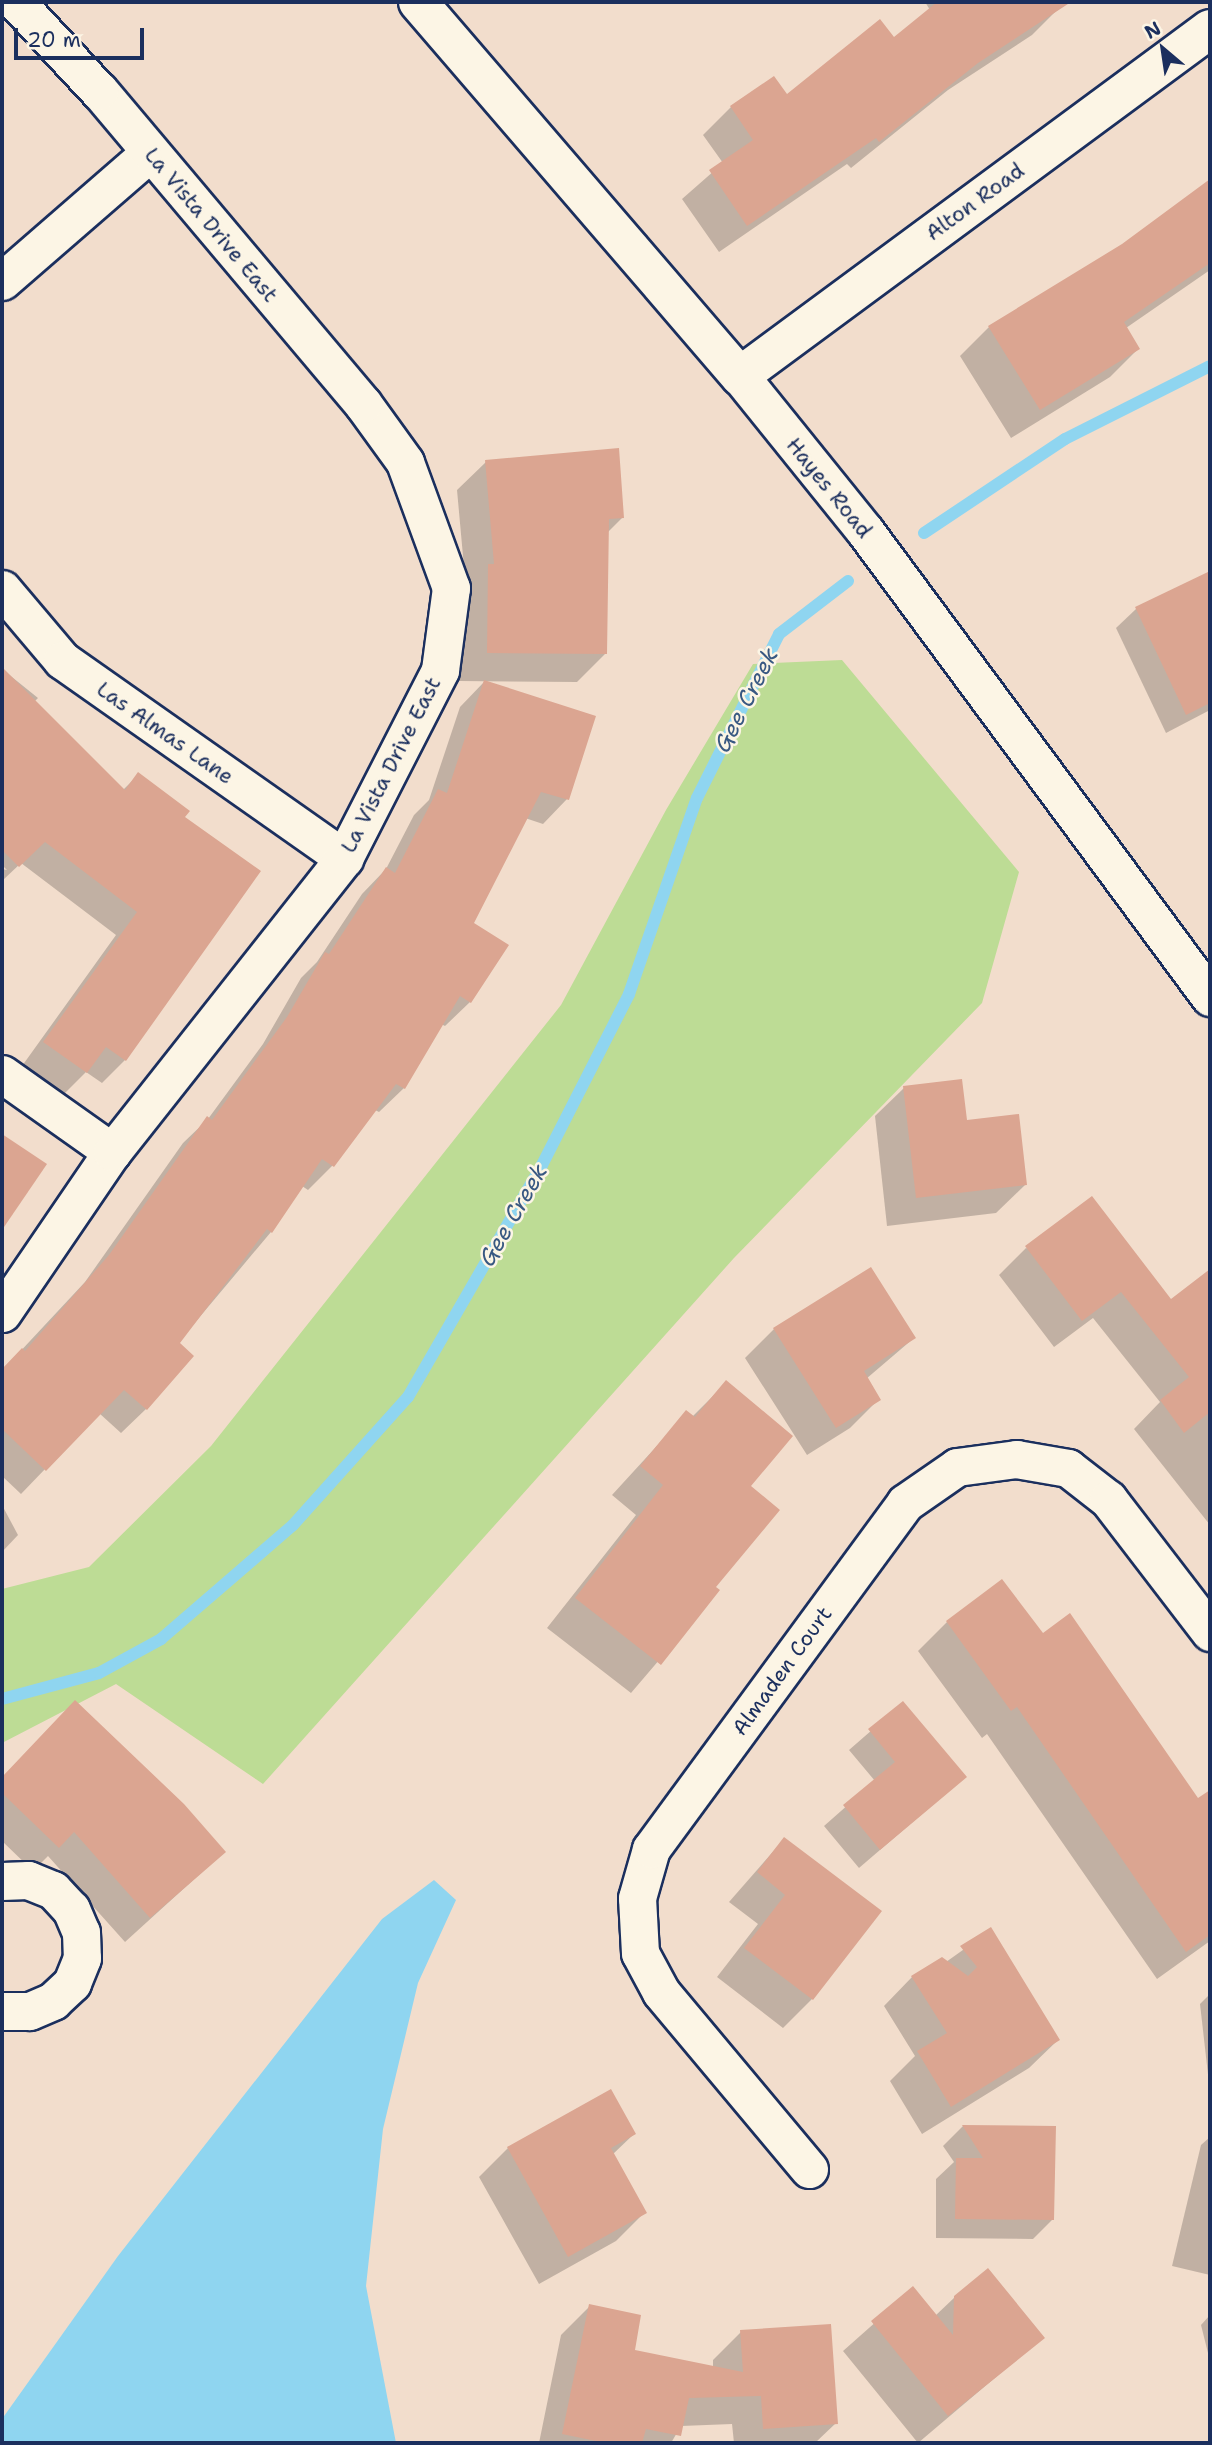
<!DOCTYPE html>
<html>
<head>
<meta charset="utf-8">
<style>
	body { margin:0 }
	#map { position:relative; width:1212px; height:2445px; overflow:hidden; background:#f2ddcc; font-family:"Shantell Sans",sans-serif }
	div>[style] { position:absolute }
	.green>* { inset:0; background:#bddc95 }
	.water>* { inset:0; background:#8fd5f0 }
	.shadow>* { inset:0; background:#0003 }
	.stream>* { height:12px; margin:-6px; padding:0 6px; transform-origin:6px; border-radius:6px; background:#8fd5f0 }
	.building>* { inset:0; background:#dba591 }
	.roads { filter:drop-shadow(2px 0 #1b2f5e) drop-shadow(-2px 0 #1b2f5e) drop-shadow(0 2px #1b2f5e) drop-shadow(0 -2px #1b2f5e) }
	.minor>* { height:37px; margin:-18.5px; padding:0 18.5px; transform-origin:18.5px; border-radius:18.5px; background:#fcf5e5 }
	.tertiary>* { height:38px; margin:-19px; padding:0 19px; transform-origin:19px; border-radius:19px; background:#fcf5e5 }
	span { translate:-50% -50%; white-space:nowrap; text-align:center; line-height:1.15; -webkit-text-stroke:5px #fcf5e5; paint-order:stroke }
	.street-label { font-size:21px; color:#1b2f5e }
	.water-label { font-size:23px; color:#385882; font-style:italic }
	.frame { position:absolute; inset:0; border:4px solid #1b2f5e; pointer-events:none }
	.north { position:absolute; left:1128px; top:14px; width:70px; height:70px; -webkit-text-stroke:5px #fcf5e5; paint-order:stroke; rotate:331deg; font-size:19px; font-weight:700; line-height:28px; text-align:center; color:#1b2f5e }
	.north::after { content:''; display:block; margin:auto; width:24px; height:32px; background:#1b2f5e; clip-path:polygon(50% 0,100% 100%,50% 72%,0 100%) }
	.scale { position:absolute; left:14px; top:28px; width:130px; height:32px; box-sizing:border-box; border:4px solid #1b2f5e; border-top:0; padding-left:9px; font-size:21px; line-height:24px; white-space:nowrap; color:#1b2f5e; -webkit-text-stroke:5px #fcf5e5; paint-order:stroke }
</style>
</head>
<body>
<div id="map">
	<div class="green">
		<div style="clip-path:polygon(842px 660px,1019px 872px,982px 1003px,734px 1258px,263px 1784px,116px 1684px,2px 1743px,2px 1589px,89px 1567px,211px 1446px,561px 1005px,666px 810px,753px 664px)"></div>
	</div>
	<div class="water">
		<div style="clip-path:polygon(434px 1880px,456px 1900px,418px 1983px,383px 2129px,366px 2286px,396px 2443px,2px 2443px,2px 2419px,118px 2256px,382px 1919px)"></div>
	</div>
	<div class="shadow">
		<div style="clip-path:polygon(925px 2px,1055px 2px,1059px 8px,1032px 35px,948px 90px,851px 168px,847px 164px,719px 252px,682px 199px,723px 163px,703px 135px,731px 107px,773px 78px,786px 97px,894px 40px,930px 10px)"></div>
		<div style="clip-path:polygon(1210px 182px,1210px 270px,1126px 328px,1138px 349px,1110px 377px,1011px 438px,960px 356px,989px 327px,1123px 245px)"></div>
		<div style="clip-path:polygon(486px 462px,623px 517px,607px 533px,606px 653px,577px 682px,459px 681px,460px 595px,466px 589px,457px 490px)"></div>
		<div style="clip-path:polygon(1202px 577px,1210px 594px,1210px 710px,1166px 733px,1116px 628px,1136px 609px)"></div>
		<div style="clip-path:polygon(2px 669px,38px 698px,34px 702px,123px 790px,139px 774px,183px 817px,259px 872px,125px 1060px,102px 1083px,86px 1072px,63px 1095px,22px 1066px,116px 935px,21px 863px,2px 881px,2px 869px,7px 870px,2px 865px)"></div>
		<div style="clip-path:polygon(484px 682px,567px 799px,543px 824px,525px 818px,472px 924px,470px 1002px,445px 1026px,441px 1024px,404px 1088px,379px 1112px,375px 1110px,332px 1166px,308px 1190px,302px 1186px,271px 1232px,177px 1344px,146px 1409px,121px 1433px,99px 1413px,21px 1494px,2px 1476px,2px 1371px,85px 1282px,183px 1143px,208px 1119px,263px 1044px,301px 978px,317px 962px,362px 894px,386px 869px,414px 815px,429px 800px,460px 707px)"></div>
		<div style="clip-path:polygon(904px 1088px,965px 1122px,1025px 1185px,996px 1213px,887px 1226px,875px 1116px)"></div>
		<div style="clip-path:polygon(1026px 1248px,1171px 1302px,1200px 1278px,1210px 1291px,1210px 1525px,1134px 1429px,1160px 1402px,1093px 1318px,1054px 1347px,999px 1275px)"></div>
		<div style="clip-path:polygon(774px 1329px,914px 1338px,866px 1379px,879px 1399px,850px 1428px,807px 1455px,745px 1358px)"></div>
		<div style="clip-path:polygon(726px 1383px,748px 1486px,713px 1587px,718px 1591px,631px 1693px,547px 1628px,636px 1515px,612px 1495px,687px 1413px,692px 1417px)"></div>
		<div style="clip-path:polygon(2px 1505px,18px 1535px,2px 1552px)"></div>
		<div style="clip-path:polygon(1002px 1581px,1042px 1636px,1197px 1801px,1208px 1794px,1210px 1798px,1210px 1837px,1201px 1846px,1210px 1860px,1210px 1941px,1157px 1979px,987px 1734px,982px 1738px,918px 1651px,947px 1622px)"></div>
		<div style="clip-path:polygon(903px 1703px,965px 1777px,859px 1868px,824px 1826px,875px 1781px,849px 1750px)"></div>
		<div style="clip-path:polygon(51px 1727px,224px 1852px,125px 1942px,48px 1856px,33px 1871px,2px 1841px,2px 1778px)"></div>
		<div style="clip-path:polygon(784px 1839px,879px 1911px,812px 1999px,783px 2028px,717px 1977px,758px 1924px,729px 1902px)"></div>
		<div style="clip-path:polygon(991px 1930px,1058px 2040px,1029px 2068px,922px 2134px,890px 2081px,915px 2056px,884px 2006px,912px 1977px,946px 1962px)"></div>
		<div style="clip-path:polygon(1210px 1994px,1210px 2092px,1200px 2004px)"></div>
		<div style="clip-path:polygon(963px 2126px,1055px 2128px,1052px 2220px,1033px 2239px,936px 2238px,936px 2179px,954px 2162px,943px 2146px)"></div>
		<div style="clip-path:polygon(634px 2134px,612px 2155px,644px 2213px,616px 2241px,539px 2284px,479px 2177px,508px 2148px)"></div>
		<div style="clip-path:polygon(1210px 2137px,1210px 2275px,1172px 2266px,1201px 2145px)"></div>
		<div style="clip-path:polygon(913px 2289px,935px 2316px,955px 2297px,1043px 2337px,918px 2443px,843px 2351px)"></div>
		<div style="clip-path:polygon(590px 2306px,633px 2351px,713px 2368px,713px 2360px,741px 2332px,836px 2423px,815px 2443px,734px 2443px,732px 2424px,681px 2426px,671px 2443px,539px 2443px,561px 2335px)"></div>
		<div style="clip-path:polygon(1210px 2315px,1210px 2361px,1201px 2325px)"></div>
	</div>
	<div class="stream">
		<div style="left:924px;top:533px;width:169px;rotate:-33.7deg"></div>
		<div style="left:1065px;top:439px;width:162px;rotate:-26.7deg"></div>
		<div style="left:2px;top:1699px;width:100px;rotate:-15deg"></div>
		<div style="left:99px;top:1673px;width:71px;rotate:-28.7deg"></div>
		<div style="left:161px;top:1639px;width:174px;rotate:-40.8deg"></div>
		<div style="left:293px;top:1525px;width:172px;rotate:-48.1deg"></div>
		<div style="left:408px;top:1397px;width:268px;rotate:-60deg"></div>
		<div style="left:542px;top:1165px;width:192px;rotate:-63deg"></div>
		<div style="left:629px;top:994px;width:207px;rotate:-70.9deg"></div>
		<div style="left:697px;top:798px;width:183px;rotate:-63.4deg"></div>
		<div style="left:779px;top:634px;width:87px;rotate:-37.5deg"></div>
	</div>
	<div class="building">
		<div style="clip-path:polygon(937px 2px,1071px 2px,978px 63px,879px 142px,876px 138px,747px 226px,709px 170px,753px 140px,730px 106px,774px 76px,787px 94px,880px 19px,894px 37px)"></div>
		<div style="clip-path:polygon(1210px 179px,1210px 263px,1124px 322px,1140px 349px,1040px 410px,988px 326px,1122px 244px)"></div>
		<div style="clip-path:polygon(619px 448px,624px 518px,609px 519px,607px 654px,487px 653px,488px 564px,494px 564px,485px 460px)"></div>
		<div style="clip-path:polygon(1210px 571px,1210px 703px,1186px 715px,1135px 607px)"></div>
		<div style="clip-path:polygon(2px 667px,125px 790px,138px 772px,190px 811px,185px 817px,261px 871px,126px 1061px,106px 1047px,87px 1073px,43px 1042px,137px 912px,45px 842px,19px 867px,2px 850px)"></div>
		<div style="clip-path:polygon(484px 680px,596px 716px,569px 800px,541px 792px,474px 923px,509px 945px,471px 1003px,460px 996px,405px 1089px,396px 1084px,334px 1167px,322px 1159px,272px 1233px,267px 1229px,180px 1343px,194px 1356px,147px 1410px,124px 1390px,46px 1471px,2px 1429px,2px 1369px,22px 1348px,25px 1351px,109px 1255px,207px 1116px,212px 1120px,287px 1017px,325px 952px,329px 954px,386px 867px,395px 873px,438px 789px,447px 793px)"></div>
		<div style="clip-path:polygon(962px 1079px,967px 1120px,1019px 1114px,1027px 1185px,916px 1198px,903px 1086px)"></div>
		<div style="clip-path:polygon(2px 1134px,47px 1164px,2px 1230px)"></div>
		<div style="clip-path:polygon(1092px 1196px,1171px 1299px,1210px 1269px,1210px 1412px,1184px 1433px,1160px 1400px,1189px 1377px,1121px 1292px,1082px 1321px,1025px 1246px)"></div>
		<div style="clip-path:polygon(871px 1267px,916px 1338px,864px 1371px,881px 1400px,836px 1428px,773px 1328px)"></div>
		<div style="clip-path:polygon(726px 1380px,793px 1436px,751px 1486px,780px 1510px,716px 1587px,720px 1590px,661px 1665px,575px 1598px,663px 1485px,640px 1466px,686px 1410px,695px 1417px)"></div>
		<div style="clip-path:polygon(1002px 1579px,1043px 1633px,1070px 1613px,1198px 1798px,1210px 1790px,1210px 1935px,1186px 1952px,1017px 1707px,1011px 1711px,946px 1621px)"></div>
		<div style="clip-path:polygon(75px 1700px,184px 1804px,226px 1852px,150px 1918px,74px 1832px,59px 1848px,2px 1793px,2px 1777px)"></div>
		<div style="clip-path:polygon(903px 1701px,967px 1777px,880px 1850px,843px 1805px,895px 1762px,868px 1729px)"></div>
		<div style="clip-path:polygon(784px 1837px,882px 1911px,813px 2000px,744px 1948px,785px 1895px,757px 1872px)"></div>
		<div style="clip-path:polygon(991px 1927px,1060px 2040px,951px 2107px,917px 2051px,947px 2033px,911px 1976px,942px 1957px,968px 1976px,977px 1967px,960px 1946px)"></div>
		<div style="clip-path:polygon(611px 2089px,636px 2134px,611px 2148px,647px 2213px,568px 2257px,507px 2147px)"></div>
		<div style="clip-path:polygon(962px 2125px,1056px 2126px,1054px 2220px,955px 2219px,956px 2158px,983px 2158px)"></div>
		<div style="clip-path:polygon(988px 2268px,1045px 2338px,948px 2416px,871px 2321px,913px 2286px,953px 2335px,954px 2296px)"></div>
		<div style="clip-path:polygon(589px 2304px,641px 2315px,635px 2350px,743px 2372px,740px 2330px,831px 2324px,838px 2424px,763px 2429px,761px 2396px,689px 2398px,681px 2436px,646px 2429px,642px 2443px,606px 2443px,562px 2434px)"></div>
	</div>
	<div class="roads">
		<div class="minor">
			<div style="left:2px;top:281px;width:195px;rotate:-41deg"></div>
			<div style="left:740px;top:376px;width:199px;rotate:51.1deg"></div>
			<div style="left:865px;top:531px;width:580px;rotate:53.49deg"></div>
			<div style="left:2px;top:589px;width:93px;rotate:49.8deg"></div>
			<div style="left:62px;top:660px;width:345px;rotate:35.1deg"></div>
			<div style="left:2px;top:1074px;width:135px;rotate:35.3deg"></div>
			<div style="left:2px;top:1313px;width:195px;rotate:-55.7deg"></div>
			<div style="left:112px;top:1152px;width:375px;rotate:-51.7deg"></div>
			<div style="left:344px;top:858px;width:211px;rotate:-62.9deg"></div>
			<div style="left:440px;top:670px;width:83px;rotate:-82.4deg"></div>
			<div style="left:451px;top:588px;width:134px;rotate:-110.1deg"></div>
			<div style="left:405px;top:462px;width:72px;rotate:-125.9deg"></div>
			<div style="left:363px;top:404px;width:409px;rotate:-130.1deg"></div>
			<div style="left:99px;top:91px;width:122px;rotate:-133deg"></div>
			<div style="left:2px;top:1881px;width:26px;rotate:-2deg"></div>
			<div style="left:28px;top:1880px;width:27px;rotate:22deg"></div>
			<div style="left:53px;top:1890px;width:26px;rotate:47deg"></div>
			<div style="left:71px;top:1909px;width:25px;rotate:67deg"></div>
			<div style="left:81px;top:1932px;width:26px;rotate:88deg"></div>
			<div style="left:82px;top:1958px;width:27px;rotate:112deg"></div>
			<div style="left:72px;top:1983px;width:26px;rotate:137deg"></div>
			<div style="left:53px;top:2001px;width:26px;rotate:157deg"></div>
			<div style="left:29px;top:2011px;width:27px;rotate:180deg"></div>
			<div style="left:809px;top:2169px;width:231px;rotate:-129.9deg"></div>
			<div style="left:661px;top:1992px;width:44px;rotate:-118.3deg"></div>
			<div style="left:640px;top:1953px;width:55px;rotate:-93.1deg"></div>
			<div style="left:637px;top:1898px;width:51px;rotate:-74.1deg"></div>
			<div style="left:651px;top:1849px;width:429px;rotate:-53.7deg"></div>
			<div style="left:905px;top:1503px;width:63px;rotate:-34.7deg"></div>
			<div style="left:957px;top:1467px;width:60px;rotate:-7.7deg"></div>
			<div style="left:1016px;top:1459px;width:53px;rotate:9.8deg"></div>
			<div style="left:1068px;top:1468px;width:51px;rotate:37.8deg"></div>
			<div style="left:1108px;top:1499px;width:168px;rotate:52.5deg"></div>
		</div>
		<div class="tertiary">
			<div style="left:418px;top:2px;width:494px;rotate:49.3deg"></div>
			<div style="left:740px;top:376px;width:584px;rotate:-36.44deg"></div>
		</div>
	</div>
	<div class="street-label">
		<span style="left:975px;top:202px;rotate:-36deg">Alton Road</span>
		<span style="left:211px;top:225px;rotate:50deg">La Vista Drive East</span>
		<span style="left:829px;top:488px;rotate:51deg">Hayes Road</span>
		<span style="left:165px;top:733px;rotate:35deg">Las Almas Lane</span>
		<span style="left:391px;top:765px;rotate:-63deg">La Vista Drive East</span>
		<span style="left:782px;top:1671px;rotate:-54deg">Almaden Court</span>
	</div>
	<div class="water-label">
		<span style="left:746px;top:700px;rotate:-63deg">Gee Creek</span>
		<span style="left:513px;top:1215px;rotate:-60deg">Gee Creek</span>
	</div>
	<div class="frame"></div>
	<div class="north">N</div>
	<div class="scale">20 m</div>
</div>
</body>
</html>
